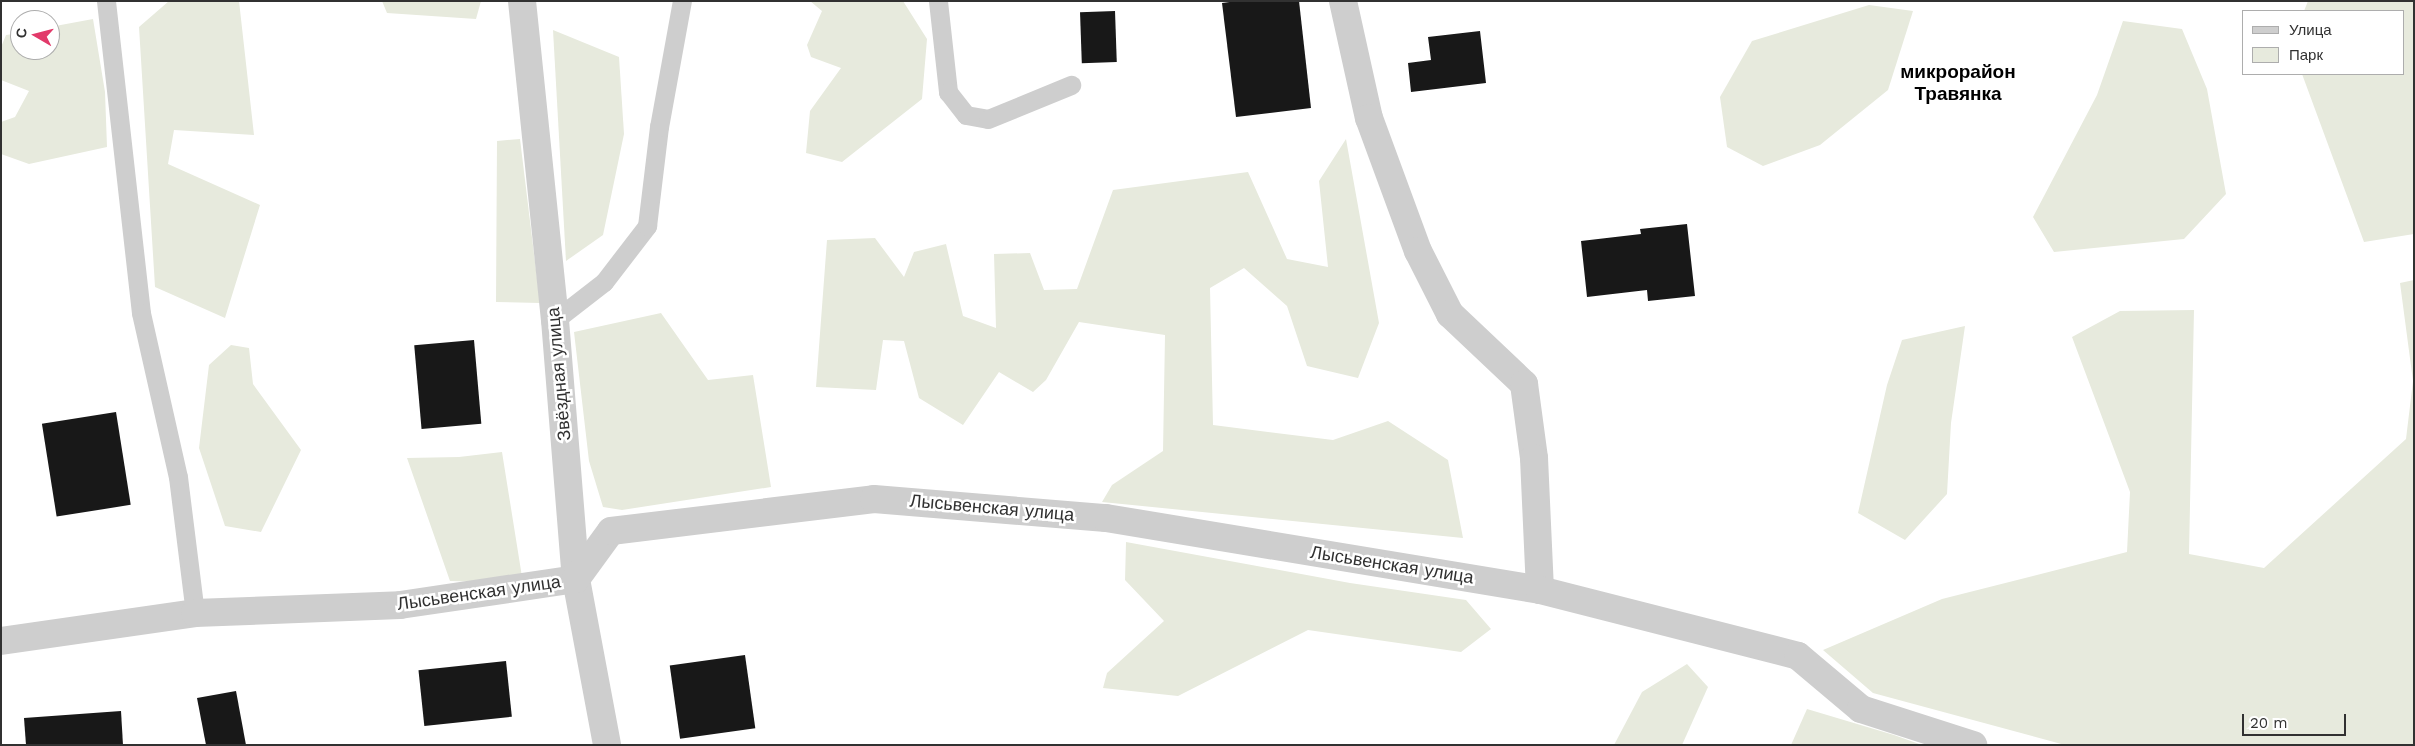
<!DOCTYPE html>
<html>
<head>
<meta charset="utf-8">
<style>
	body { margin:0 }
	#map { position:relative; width:2415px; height:746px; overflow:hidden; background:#fff; font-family:"Work Sans",sans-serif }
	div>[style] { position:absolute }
	.green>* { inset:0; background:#e7eadd }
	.building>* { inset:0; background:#181818; transform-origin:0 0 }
	.lane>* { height:19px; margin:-9.5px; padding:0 9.5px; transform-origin:9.5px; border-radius:9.5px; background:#cecece }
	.street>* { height:28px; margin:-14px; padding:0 14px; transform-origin:14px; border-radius:14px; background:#cecece }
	span { translate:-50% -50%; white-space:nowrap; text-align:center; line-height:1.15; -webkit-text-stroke:5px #fff; paint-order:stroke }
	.street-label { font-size:18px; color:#313131 }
	.neighbourhood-label { font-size:19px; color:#000; font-weight:700 }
	.frame { position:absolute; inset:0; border:2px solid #313131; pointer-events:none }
	.legend { position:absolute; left:2242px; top:10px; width:162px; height:65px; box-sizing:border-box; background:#fff; border:1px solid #adadad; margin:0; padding:6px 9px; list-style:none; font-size:15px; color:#313131 }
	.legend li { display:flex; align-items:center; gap:10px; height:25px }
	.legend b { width:25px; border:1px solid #adadad }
	.north { position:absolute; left:10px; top:10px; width:50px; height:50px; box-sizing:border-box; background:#fff; border:1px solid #adadad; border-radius:50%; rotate:278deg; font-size:14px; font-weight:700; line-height:20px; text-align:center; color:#313131 }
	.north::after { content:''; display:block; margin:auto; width:18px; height:22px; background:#e23a6a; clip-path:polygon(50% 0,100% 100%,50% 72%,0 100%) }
	.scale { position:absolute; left:2242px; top:714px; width:104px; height:22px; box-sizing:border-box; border:2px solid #313131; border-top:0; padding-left:6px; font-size:15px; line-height:18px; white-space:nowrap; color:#313131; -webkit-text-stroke:4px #fff; paint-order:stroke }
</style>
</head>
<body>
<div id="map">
	<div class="green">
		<div style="clip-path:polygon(169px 1px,239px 1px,254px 135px,174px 130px,168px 164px,260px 205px,225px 318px,155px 287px,139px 27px)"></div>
		<div style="clip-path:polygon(382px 1px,481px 1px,476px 19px,387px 13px)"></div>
		<div style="clip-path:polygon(810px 1px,903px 1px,927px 39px,922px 99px,842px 162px,806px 153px,810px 111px,841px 68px,811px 57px,807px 45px,822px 11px)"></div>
		<div style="clip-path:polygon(2308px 1px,2414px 1px,2414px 234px,2364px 242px,2302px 74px,2404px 74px,2404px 11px,2304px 11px)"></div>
		<div style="clip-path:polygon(1869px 5px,1913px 11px,1888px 90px,1820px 145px,1763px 166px,1727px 147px,1720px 97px,1752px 41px)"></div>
		<div style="clip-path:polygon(93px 19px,105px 92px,107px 147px,29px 164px,1px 154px,1px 122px,15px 117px,29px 91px,1px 80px,1px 47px,6px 35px,20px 33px,20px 50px,50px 50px,50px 27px)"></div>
		<div style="clip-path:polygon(2123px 21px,2182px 29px,2207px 89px,2226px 194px,2184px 239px,2054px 252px,2033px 217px,2097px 95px)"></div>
		<div style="clip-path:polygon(553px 30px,619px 57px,624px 134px,603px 235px,566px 261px)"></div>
		<div style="clip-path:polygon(520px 139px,540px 303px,496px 302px,497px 141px)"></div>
		<div style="clip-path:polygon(1346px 139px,1379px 323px,1358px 378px,1307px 366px,1287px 306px,1244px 268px,1210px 288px,1213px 425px,1333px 440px,1388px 421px,1448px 460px,1463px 538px,1102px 502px,1112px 485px,1163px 451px,1165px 335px,1079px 322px,1046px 380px,1033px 392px,999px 372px,963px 425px,919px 398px,904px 341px,883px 340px,876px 390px,816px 387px,827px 240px,875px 238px,904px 277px,914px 252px,946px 244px,963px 316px,996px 328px,994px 254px,1030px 253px,1044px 290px,1077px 289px,1113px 190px,1248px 172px,1287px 259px,1328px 267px,1319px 181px)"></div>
		<div style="clip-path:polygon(2414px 280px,2414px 745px,2065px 745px,1873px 693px,1823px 650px,1942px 599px,2127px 552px,2130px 492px,2072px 337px,2120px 311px,2194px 310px,2189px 554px,2264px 568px,2406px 439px,2413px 381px,2400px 283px)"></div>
		<div style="clip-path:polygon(661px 313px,708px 380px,753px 375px,771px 487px,622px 510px,603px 507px,589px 461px,574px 332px)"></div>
		<div style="clip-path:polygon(1965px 326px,1951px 423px,1947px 494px,1905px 540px,1858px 513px,1887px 385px,1902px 340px)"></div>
		<div style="clip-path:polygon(231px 345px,249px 348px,253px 384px,301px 450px,261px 532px,225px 526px,199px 448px,209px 365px)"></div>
		<div style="clip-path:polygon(502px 452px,523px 583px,450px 581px,407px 458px,459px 457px)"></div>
		<div style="clip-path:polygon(1126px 542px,1350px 583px,1466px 600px,1491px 629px,1461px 652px,1308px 630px,1178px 696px,1103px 688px,1107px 673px,1164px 621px,1125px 580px)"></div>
		<div style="clip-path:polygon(1687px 664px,1708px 687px,1682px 745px,1614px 745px,1642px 692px)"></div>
		<div style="clip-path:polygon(1807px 709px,1894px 735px,1922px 745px,1791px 745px)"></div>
	</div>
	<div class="building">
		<div style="clip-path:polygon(1237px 1px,1299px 1px,1311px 108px,1236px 117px,1222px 3px)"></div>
		<div style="left:1115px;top:11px;width:51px;height:35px;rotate:88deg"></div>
		<div style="clip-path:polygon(1480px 31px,1486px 83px,1411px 92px,1408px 63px,1431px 60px,1428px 37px)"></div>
		<div style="clip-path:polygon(1687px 224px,1695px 296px,1648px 301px,1647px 290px,1587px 297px,1581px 241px,1641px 234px,1640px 229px)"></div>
		<div style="left:474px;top:340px;width:84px;height:60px;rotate:85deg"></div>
		<div style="left:116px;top:412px;width:94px;height:75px;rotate:81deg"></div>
		<div style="left:745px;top:655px;width:74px;height:76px;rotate:82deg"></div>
		<div style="left:506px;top:661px;width:56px;height:88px;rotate:84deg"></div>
		<div style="clip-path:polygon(236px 691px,246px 745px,206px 745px,197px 698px)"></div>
		<div style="clip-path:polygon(121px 711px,123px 745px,26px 745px,24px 718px)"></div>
	</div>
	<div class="lane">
		<div style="left:106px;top:1px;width:314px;rotate:83.6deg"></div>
		<div style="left:141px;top:313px;width:168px;rotate:77.3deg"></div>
		<div style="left:178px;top:477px;width:137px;rotate:82.9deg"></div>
		<div style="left:938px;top:1px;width:92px;rotate:83.7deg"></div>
		<div style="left:948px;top:92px;width:29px;rotate:52deg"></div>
		<div style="left:966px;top:115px;width:22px;rotate:10deg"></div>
		<div style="left:988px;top:119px;width:90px;rotate:-22.3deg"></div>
		<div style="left:555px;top:320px;width:62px;rotate:-37.8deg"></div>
		<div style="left:604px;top:282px;width:71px;rotate:-52.5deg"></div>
		<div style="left:647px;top:226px;width:100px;rotate:-83.1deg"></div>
		<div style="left:659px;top:127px;width:128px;rotate:-79.7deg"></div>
	</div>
	<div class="street">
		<div style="left:522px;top:1px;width:321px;rotate:84.1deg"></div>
		<div style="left:555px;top:320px;width:260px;rotate:85.4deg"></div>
		<div style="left:576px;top:579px;width:169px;rotate:79.4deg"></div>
		<div style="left:1343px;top:1px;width:120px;rotate:77.5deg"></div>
		<div style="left:1369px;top:118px;width:142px;rotate:69.8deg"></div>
		<div style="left:1418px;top:251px;width:71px;rotate:63.1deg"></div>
		<div style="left:1450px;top:314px;width:102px;rotate:43.4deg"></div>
		<div style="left:1524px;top:384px;width:75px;rotate:82.3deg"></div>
		<div style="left:1534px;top:458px;width:132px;rotate:87.4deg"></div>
		<div style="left:1px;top:641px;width:196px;rotate:-8.2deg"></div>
		<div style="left:195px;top:613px;width:205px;rotate:-2.2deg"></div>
		<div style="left:400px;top:605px;width:178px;rotate:-8.4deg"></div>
		<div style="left:576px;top:579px;width:59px;rotate:-53.9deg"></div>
		<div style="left:611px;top:531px;width:265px;rotate:-6.9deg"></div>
		<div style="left:874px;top:499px;width:233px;rotate:4.7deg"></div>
		<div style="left:1106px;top:518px;width:440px;rotate:9.4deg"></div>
		<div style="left:1540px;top:590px;width:266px;rotate:14.3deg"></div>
		<div style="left:1798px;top:656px;width:82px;rotate:40.1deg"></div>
		<div style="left:1861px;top:709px;width:118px;rotate:17.8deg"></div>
	</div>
	<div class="street-label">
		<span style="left:559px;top:374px;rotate:-95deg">Звёздная улица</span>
		<span style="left:992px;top:508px;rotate:5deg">Лысьвенская улица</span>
		<span style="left:1392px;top:565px;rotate:9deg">Лысьвенская улица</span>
		<span style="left:479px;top:593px;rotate:-8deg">Лысьвенская улица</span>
	</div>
	<div class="neighbourhood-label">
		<span style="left:1958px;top:83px">микрорайон<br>Травянка</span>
	</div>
	<div class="frame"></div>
	<ul class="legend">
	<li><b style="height:6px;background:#cecece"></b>Улица</li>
	<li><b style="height:14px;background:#e7eadd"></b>Парк</li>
	</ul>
	<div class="north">С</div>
	<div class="scale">20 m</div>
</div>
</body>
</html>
